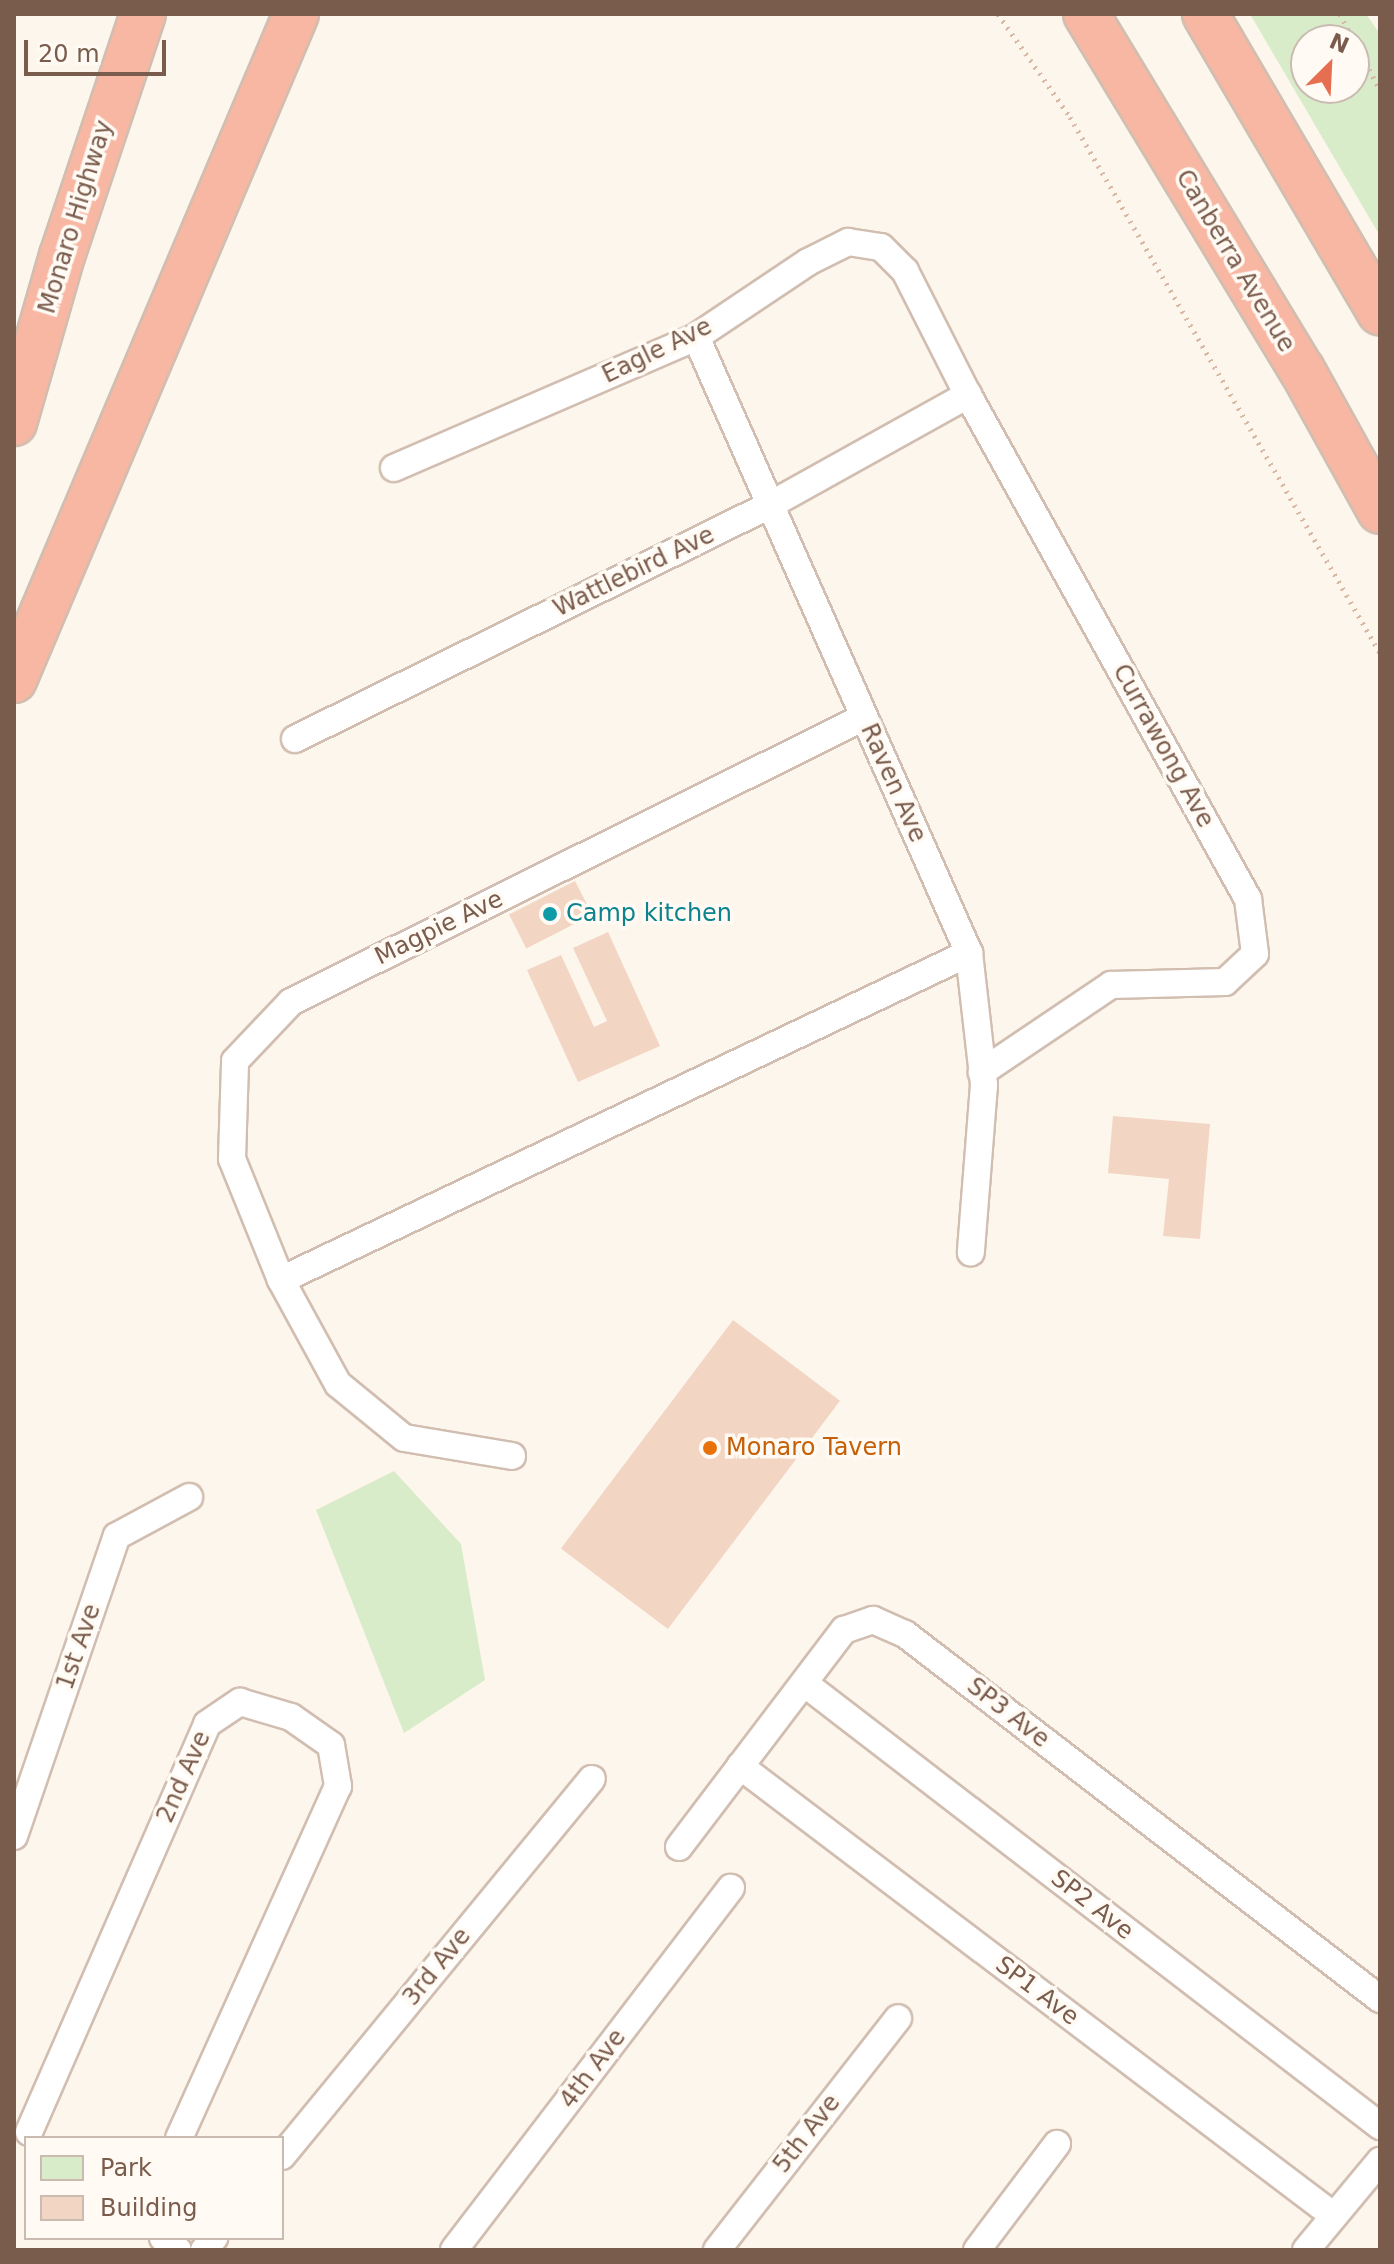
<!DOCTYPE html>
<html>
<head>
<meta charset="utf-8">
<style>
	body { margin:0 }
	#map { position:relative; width:1394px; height:2264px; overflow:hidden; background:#fdf6ec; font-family:"DejaVu Sans",sans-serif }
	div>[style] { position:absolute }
	.green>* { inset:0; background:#d8ecc9 }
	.building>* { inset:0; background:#f3d5c3; transform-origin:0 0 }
	.path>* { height:5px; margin-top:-2.5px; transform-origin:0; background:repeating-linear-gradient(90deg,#d9b8a5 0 2px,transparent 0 8px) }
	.roads { filter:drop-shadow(2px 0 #d1beb0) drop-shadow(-2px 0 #d1beb0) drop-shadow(0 2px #d1beb0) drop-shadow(0 -2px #d1beb0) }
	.lane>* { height:26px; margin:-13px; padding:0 13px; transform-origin:13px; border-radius:13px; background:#fff }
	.highway>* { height:44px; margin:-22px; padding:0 22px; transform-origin:22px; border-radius:22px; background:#f7b7a3 }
	.dots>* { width:22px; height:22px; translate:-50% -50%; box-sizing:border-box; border:4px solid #fffaf3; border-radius:50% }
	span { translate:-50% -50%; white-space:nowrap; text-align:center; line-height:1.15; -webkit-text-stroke:7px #fffaf3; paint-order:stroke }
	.street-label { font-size:24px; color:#7a5c4d }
	.culture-label { font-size:24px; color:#0d838f }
	.left { translate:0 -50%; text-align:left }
	.food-label { font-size:24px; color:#c56008 }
	.frame { position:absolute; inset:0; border:16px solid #7a5c4d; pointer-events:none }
	.legend { position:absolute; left:24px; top:2136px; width:260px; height:104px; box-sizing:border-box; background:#fffaf3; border:2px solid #cabbb1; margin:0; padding:10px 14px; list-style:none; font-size:24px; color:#7a5c4d }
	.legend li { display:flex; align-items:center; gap:16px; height:40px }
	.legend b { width:40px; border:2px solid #cabbb1 }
	.north { position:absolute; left:1290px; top:24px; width:80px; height:80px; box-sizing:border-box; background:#fffaf3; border:2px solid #cabbb1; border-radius:50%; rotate:24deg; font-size:22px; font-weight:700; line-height:32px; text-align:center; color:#7a5c4d }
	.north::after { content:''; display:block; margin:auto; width:28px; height:36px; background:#e76f51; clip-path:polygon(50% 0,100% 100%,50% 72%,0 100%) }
	.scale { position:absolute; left:24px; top:40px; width:142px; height:36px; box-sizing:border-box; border:4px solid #7a5c4d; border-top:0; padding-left:10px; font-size:24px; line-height:28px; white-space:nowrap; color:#7a5c4d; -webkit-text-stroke:6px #fffaf3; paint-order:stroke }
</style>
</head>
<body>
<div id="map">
	<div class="green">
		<div style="clip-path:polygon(evenodd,1250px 14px,1366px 14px,1380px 34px,1380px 236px,1250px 14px,1306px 40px,1354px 40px,1354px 88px,1306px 88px,1306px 40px)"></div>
		<div style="clip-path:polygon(394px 1471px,461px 1544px,485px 1680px,404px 1733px,316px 1510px)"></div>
	</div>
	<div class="building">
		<div style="left:575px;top:881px;width:38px;height:74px;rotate:63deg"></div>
		<div style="clip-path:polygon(608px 932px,660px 1046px,578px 1082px,527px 970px,561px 955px,594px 1027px,607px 1021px,573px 948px)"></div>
		<div style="clip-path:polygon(1113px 1116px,1210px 1124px,1200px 1239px,1163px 1236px,1169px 1179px,1108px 1173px)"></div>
		<div style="left:733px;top:1320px;width:134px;height:286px;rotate:37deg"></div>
	</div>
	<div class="path">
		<div style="left:998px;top:14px;width:126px;rotate:55deg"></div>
		<div style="left:1070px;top:117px;width:619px;rotate:59.96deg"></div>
		<div style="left:1340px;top:14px;width:30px;rotate:62deg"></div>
		<div style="left:1354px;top:41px;width:55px;rotate:62deg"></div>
	</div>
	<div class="roads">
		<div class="lane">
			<div style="left:696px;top:337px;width:674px;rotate:66.1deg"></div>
			<div style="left:969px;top:953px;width:133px;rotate:83.5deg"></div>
			<div style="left:984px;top:1085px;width:168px;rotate:94.5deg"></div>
			<div style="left:394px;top:468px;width:329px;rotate:-23.4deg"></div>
			<div style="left:696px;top:337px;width:135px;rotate:-33.8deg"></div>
			<div style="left:808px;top:262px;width:45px;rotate:-26.6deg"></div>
			<div style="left:848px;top:242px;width:33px;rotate:9deg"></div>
			<div style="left:881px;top:247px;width:34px;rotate:45deg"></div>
			<div style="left:905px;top:271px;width:139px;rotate:63.1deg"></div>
			<div style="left:968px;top:395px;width:577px;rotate:60.95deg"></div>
			<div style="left:1248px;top:899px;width:55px;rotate:82.7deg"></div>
			<div style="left:1255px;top:954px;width:41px;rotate:137deg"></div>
			<div style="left:1225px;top:982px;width:114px;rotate:178.5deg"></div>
			<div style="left:1111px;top:985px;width:156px;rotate:146deg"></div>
			<div style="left:295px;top:739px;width:530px;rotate:-26.23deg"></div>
			<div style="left:770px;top:505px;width:227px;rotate:-29.1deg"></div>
			<div style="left:281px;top:1280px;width:762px;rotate:-25.42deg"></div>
			<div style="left:512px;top:1456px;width:109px;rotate:-170.5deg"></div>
			<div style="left:404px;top:1438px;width:85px;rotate:-140.7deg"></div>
			<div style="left:338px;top:1384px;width:119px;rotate:-118.7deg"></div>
			<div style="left:281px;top:1280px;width:131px;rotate:-112deg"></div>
			<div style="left:232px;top:1159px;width:98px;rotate:-88.2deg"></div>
			<div style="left:235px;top:1061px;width:81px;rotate:-46.5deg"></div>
			<div style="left:291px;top:1002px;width:640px;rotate:-26.44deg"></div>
			<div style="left:804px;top:1683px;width:727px;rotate:37.56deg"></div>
			<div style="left:740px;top:1766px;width:745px;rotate:37.15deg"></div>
			<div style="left:14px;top:1836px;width:317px;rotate:-71.1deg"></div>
			<div style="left:117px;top:1536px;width:82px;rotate:-28.4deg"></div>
			<div style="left:679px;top:1847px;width:273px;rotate:-52.8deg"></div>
			<div style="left:844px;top:1630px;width:31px;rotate:-19deg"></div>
			<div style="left:873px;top:1620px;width:35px;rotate:24deg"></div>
			<div style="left:905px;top:1634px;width:599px;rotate:37.54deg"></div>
			<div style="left:29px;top:2132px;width:445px;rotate:-66.4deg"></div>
			<div style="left:207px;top:1724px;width:40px;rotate:-34deg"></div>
			<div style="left:240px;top:1702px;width:53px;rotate:16.4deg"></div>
			<div style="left:291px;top:1717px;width:49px;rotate:35deg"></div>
			<div style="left:331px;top:1745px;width:42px;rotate:80.3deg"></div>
			<div style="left:338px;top:1786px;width:386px;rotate:114.3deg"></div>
			<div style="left:282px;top:2156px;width:488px;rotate:-50.6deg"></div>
			<div style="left:163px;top:2238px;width:19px;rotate:39deg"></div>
			<div style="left:204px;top:2250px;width:16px;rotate:-50deg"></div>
			<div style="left:454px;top:2250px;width:456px;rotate:-52.6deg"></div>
			<div style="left:717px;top:2250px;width:294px;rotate:-52deg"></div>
			<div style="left:977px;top:2250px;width:133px;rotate:-53deg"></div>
			<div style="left:1306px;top:2250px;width:116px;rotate:-50.3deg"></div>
		</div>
		<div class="highway">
			<div style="left:1086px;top:14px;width:416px;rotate:58.8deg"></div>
			<div style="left:1302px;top:370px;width:161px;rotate:61deg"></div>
			<div style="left:1205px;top:14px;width:346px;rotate:59.6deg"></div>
			<div style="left:14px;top:423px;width:174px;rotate:-74deg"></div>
			<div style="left:62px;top:256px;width:255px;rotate:-71.5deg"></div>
			<div style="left:14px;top:680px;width:723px;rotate:-67.05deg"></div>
		</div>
	</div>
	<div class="dots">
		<div style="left:550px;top:914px;background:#0f9aa8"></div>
		<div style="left:710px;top:1448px;background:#e8710a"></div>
	</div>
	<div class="street-label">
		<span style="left:76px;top:217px;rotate:-73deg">Monaro Highway</span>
		<span style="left:1235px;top:261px;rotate:59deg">Canberra Avenue</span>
		<span style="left:657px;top:351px;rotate:-26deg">Eagle Ave</span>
		<span style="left:634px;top:572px;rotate:-26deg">Wattlebird Ave</span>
		<span style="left:1163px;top:746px;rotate:61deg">Currawong Ave</span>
		<span style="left:893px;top:783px;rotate:66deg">Raven Ave</span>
		<span style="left:439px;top:928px;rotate:-26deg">Magpie Ave</span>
		<span style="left:79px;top:1647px;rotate:-71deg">1st Ave</span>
		<span style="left:1008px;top:1713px;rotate:38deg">SP3 Ave</span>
		<span style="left:184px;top:1777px;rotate:-66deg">2nd Ave</span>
		<span style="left:1092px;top:1905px;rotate:38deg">SP2 Ave</span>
		<span style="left:437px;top:1967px;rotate:-51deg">3rd Ave</span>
		<span style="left:1037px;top:1991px;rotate:37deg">SP1 Ave</span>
		<span style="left:593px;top:2069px;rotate:-53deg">4th Ave</span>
		<span style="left:807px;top:2134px;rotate:-52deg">5th Ave</span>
	</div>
	<div class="culture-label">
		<span class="left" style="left:566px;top:914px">Camp kitchen</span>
	</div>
	<div class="food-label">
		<span class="left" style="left:726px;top:1448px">Monaro Tavern</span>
	</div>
	<div class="frame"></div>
	<ul class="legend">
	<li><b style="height:22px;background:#d8ecc9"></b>Park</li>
	<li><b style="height:22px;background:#f3d5c3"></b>Building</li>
	</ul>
	<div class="north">N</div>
	<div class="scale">20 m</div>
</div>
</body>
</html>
